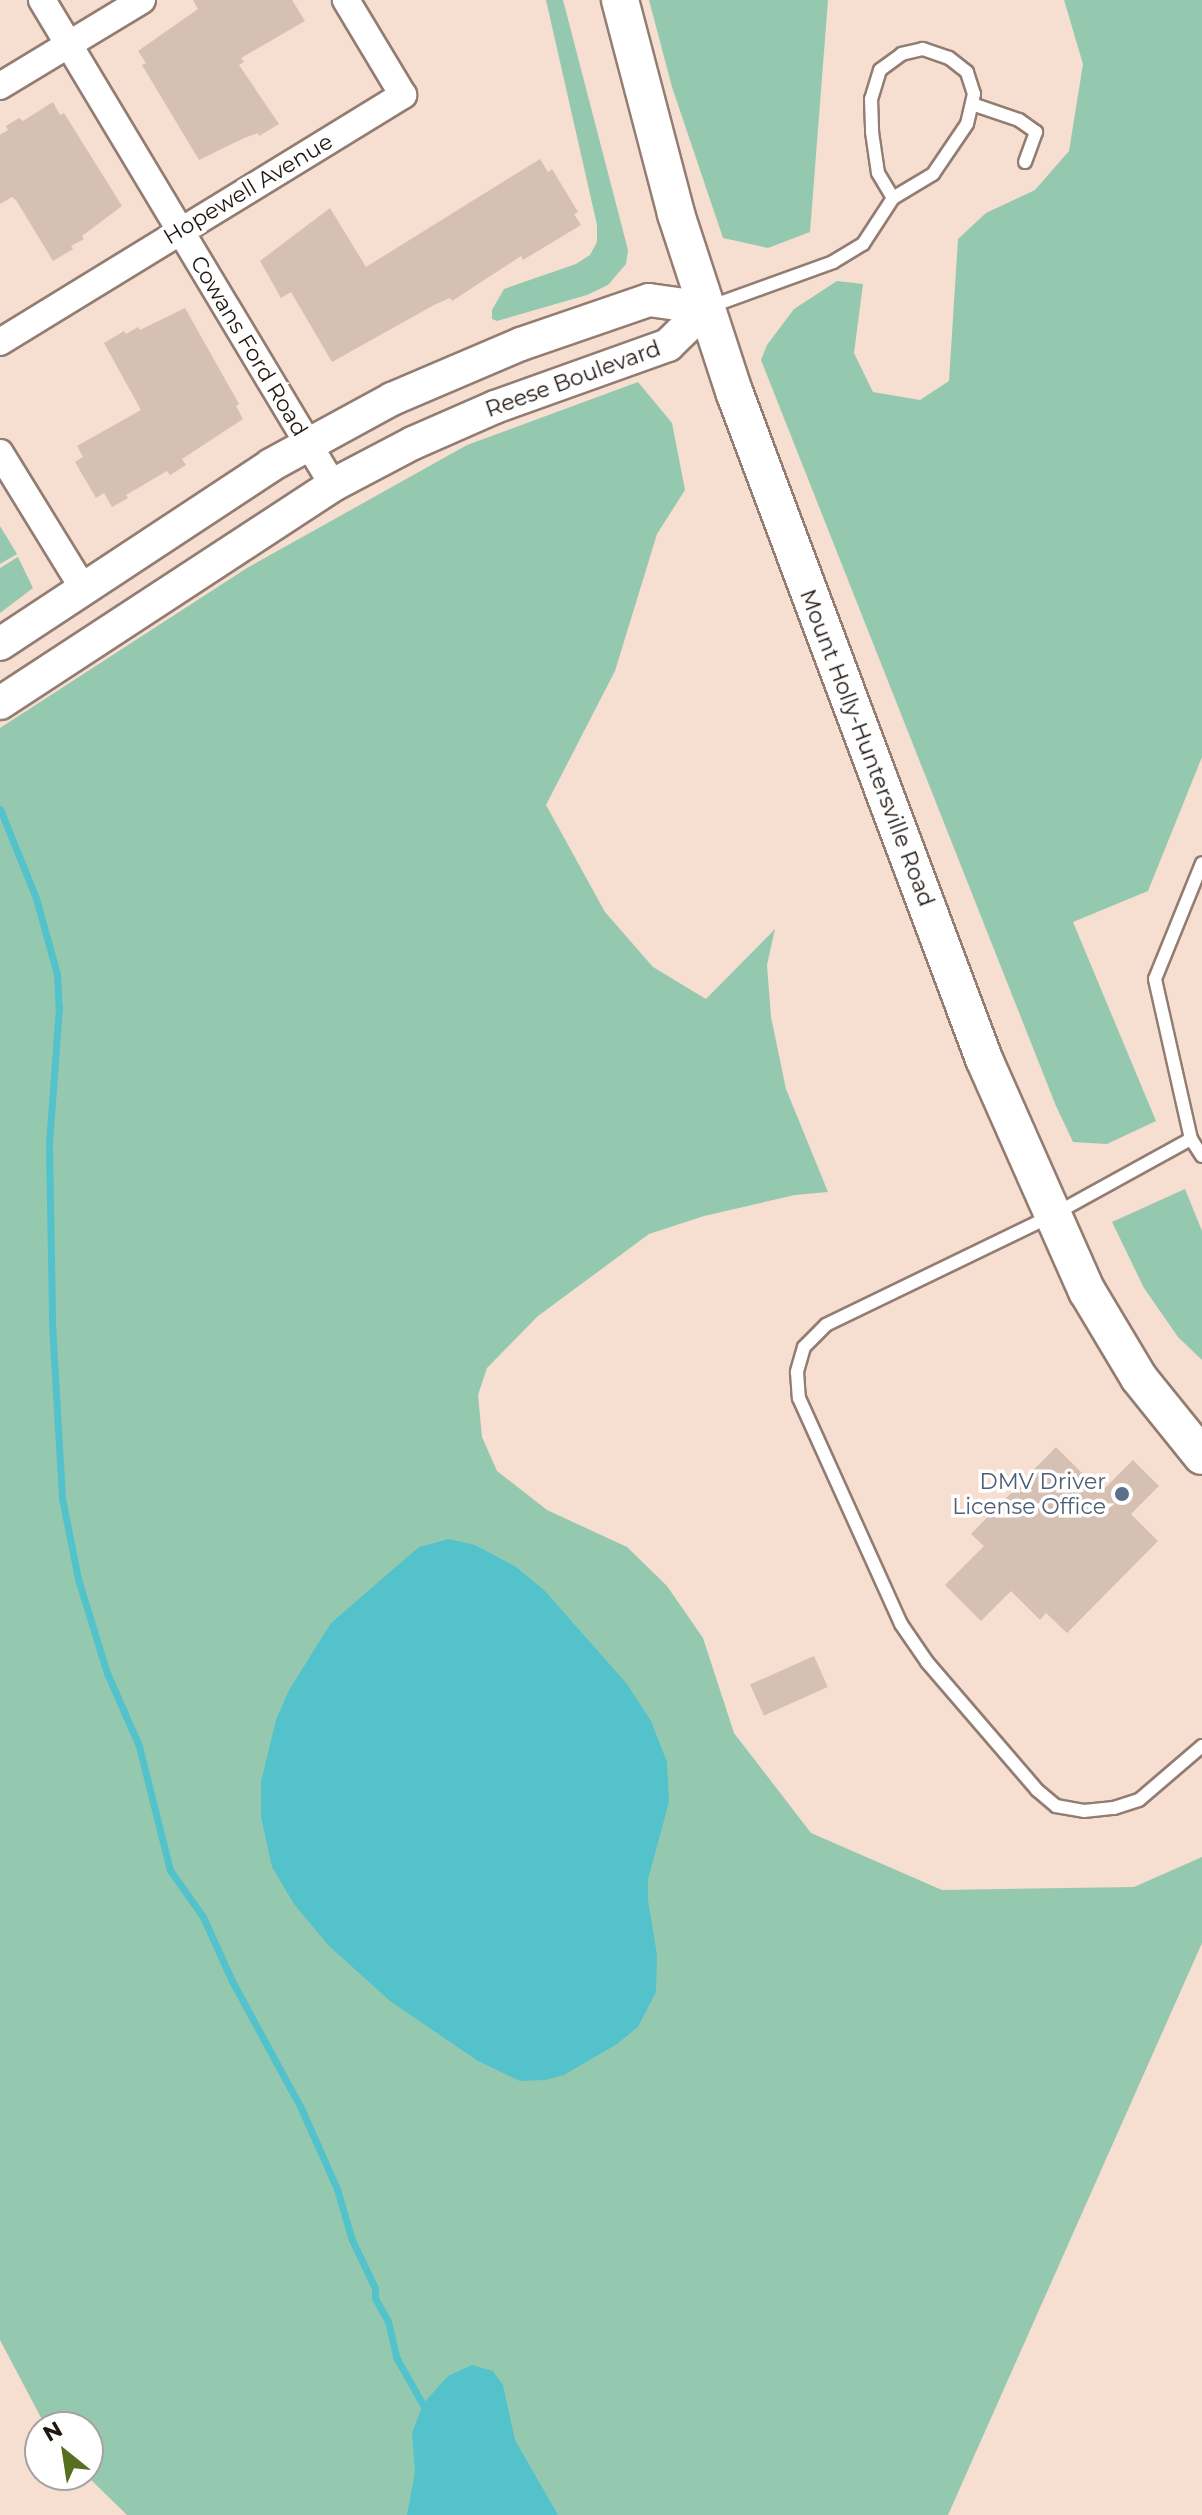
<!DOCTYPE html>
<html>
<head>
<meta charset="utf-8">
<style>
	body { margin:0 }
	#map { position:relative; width:1202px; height:2515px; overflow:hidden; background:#f6ded1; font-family:Montserrat,sans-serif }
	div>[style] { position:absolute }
	.green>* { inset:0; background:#94c9b0 }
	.water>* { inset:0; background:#53c2cb }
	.stream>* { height:7px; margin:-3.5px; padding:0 3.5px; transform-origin:3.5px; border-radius:3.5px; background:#53c2cb }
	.building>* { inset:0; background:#d6bfb3; transform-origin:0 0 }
	.roads { filter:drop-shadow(2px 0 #937d72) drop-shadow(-2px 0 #937d72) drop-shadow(0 2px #937d72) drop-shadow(0 -2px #937d72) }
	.service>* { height:12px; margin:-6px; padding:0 6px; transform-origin:6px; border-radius:6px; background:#fff }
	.minor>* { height:26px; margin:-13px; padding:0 13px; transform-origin:13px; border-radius:13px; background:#fff }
	.tertiary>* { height:32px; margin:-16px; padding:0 16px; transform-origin:16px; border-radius:16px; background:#fff }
	.secondary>* { height:36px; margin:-18px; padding:0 18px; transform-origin:18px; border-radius:18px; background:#fff }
	.dots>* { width:22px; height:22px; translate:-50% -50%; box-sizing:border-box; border:4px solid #fff; border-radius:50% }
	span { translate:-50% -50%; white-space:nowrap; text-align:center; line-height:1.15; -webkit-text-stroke:7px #fff; paint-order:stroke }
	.street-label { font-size:22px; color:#1f1712 }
	.service-label { font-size:22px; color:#4e5e75 }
	.right { translate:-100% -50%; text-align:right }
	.north { position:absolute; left:24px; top:2411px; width:80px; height:80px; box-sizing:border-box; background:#fff; border:2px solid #a5a2a0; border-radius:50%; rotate:330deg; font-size:22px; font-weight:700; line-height:32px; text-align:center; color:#1f1712 }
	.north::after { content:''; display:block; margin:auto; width:28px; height:36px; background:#566f21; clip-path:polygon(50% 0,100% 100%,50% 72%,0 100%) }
</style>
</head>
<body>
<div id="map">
	<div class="green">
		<div style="clip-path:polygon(546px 0,563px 0,628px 250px,626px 264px,608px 285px,587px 295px,497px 321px,492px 319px,492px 310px,504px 289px,576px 264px,590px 255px,597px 242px,597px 225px)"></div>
		<div style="clip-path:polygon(649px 0,828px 0,810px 232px,768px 248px,723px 238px,672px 87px)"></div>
		<div style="clip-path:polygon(1064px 0,1202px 0,1202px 757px,1148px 891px,1073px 922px,1156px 1121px,1107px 1144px,1073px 1142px,1056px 1106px,761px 360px,767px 345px,794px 309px,837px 281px,863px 284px,854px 353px,873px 392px,920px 400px,949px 381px,958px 239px,986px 213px,1035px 190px,1069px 151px,1083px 64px)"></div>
		<div style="clip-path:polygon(638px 382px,672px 423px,685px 490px,657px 534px,615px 671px,546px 805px,605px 912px,653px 967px,706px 999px,775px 929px,767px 965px,771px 1017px,786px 1089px,828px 1192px,795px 1195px,704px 1216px,649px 1234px,538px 1316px,487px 1368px,478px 1395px,482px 1437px,497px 1471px,547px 1510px,627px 1547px,667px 1586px,703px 1638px,734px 1733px,811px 1833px,942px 1890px,1134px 1887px,1202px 1857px,1202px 1943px,948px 2515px,127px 2515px,86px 2475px,88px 2427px,46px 2427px,0 2340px,0 728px,247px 568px,467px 445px)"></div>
		<div style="clip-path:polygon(0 526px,17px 554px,0 564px)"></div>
		<div style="clip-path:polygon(18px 557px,33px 588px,0 613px,0 568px)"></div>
		<div style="clip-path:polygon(1185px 1189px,1202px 1231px,1202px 1360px,1178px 1337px,1144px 1288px,1112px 1222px)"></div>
	</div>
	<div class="water">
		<div style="clip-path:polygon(449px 1539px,475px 1545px,516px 1567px,545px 1591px,627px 1684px,651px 1721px,667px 1762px,669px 1802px,648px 1879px,648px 1900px,657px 1955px,656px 1992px,638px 2027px,617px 2044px,564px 2075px,545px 2080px,520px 2081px,478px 2061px,390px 2001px,328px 1945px,294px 1904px,272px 1867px,261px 1817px,261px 1782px,276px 1720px,289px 1690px,331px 1623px,419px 1547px)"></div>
		<div style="clip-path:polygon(472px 2365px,493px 2371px,503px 2385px,515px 2440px,558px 2515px,407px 2515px,415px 2472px,412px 2433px,423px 2404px,448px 2376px)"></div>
	</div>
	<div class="stream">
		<div style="left:0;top:809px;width:96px;rotate:68deg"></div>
		<div style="left:36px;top:898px;width:79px;rotate:74.6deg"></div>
		<div style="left:57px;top:974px;width:33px;rotate:87deg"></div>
		<div style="left:59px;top:1007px;width:137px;rotate:94.2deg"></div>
		<div style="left:49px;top:1144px;width:180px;rotate:89deg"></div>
		<div style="left:52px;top:1324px;width:174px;rotate:86.7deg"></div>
		<div style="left:62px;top:1498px;width:83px;rotate:78.8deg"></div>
		<div style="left:78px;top:1579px;width:98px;rotate:72.9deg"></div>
		<div style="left:107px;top:1673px;width:80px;rotate:66.3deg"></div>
		<div style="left:139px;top:1746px;width:128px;rotate:76deg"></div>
		<div style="left:170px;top:1870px;width:57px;rotate:54.9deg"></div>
		<div style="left:203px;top:1917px;width:70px;rotate:65.6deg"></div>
		<div style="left:232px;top:1981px;width:145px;rotate:61.5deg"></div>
		<div style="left:301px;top:2108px;width:89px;rotate:66deg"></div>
		<div style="left:337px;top:2189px;width:53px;rotate:73.6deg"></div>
		<div style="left:352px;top:2240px;width:53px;rotate:64.4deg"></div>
		<div style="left:375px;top:2288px;width:10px;rotate:90deg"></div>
		<div style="left:375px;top:2298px;width:26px;rotate:61deg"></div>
		<div style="left:388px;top:2321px;width:37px;rotate:77deg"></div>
		<div style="left:396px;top:2357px;width:63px;rotate:60.6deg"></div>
	</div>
	<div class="building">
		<div style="clip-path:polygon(193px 0,292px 0,305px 21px,241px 58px,244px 62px,239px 65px,279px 124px,259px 136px,258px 133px,244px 138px,199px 160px,142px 65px,146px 63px,138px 51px,198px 9px)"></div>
		<div style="clip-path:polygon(53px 102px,60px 115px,64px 113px,122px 206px,82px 236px,84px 239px,71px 246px,73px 249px,53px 261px,16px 200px,12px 197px,0 204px,0 135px,8px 130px,6px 126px,19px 118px,23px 121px)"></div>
		<div style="clip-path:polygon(540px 159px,548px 172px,552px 169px,578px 212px,574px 214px,581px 225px,523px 260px,521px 256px,452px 301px,450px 298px,434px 305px,332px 362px,291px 292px,281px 298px,260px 261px,330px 208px,366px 267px)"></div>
		<div style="clip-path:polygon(185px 308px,239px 404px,236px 406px,243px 419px,182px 459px,186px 465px,170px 475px,167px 471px,126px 495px,128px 498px,112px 507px,104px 493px,96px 498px,75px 462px,83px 457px,77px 446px,141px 410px,104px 343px,124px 331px,126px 334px,138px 327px,140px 330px)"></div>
		<div style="clip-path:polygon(1056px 1447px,1101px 1492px,1133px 1460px,1159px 1486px,1131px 1514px,1158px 1541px,1067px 1633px,1046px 1613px,1040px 1620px,1011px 1591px,981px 1621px,945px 1585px,984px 1546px,971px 1534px)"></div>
		<div style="left:814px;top:1656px;width:34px;height:70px;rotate:66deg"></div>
	</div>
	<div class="roads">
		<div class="service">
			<div style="left:972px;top:104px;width:50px;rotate:18.8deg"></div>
			<div style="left:1019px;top:120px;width:21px;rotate:35deg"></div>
			<div style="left:1036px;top:132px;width:32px;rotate:110deg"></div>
			<div style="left:709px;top:307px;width:132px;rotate:-19.9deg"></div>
			<div style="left:833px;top:262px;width:35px;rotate:-31deg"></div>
			<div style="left:863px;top:244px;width:55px;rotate:-56.9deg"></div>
			<div style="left:893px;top:198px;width:47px;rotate:-31deg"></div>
			<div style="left:933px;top:174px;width:60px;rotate:-55.8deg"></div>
			<div style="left:967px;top:124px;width:31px;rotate:-77deg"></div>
			<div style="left:974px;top:94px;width:23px;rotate:-108deg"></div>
			<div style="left:967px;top:72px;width:23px;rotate:-142deg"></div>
			<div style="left:949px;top:58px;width:28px;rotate:-161deg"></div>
			<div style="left:923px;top:49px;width:22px;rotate:167deg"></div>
			<div style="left:902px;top:54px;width:27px;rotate:144deg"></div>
			<div style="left:880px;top:70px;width:30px;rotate:107deg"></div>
			<div style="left:871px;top:99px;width:33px;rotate:88deg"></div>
			<div style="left:872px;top:132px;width:41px;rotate:81.7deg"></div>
			<div style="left:878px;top:173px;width:29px;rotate:59deg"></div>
			<div style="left:1191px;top:1139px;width:164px;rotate:-102.7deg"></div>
			<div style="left:1155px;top:979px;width:125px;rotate:-67.9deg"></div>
			<div style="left:1202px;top:1156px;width:20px;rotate:-123deg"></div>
			<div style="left:1191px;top:1139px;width:160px;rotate:151.2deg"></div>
			<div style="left:1051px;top:1216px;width:250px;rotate:154.2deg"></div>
			<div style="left:826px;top:1325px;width:31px;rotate:135deg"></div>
			<div style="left:804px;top:1347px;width:26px;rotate:106deg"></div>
			<div style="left:797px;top:1372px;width:26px;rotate:86deg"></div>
			<div style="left:799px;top:1398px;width:248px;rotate:65.7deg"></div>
			<div style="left:901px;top:1624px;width:46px;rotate:55.6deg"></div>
			<div style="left:927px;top:1662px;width:169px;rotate:49.3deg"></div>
			<div style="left:1037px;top:1790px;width:25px;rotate:40deg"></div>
			<div style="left:1056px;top:1806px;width:28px;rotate:10deg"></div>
			<div style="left:1084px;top:1811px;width:30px;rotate:-6deg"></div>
			<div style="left:1114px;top:1808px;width:26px;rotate:-18deg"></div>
			<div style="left:1139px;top:1800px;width:83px;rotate:-40.6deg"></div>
		</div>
		<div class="minor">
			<div style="left:42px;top:0;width:566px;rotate:59.04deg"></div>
			<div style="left:0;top:86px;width:166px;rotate:-31.2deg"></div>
			<div style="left:0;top:342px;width:473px;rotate:-31.5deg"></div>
			<div style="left:403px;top:95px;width:111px;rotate:-121deg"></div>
			<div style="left:0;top:453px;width:158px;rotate:58.4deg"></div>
		</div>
		<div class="tertiary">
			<div style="left:0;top:644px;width:325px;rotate:-33.4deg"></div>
			<div style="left:271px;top:465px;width:138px;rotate:-28.6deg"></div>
			<div style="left:392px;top:399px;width:140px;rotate:-23.1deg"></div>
			<div style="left:521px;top:344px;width:135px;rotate:-19deg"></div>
			<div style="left:649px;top:300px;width:58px;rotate:8deg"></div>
			<div style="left:0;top:703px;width:398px;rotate:-33.2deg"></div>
			<div style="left:333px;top:485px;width:90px;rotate:-27.7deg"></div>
			<div style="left:413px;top:443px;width:90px;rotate:-23.7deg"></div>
			<div style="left:495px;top:407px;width:184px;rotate:-19.7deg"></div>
			<div style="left:668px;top:345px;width:53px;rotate:-44.2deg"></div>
		</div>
		<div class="secondary">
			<div style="left:620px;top:0;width:221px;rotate:75.3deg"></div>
			<div style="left:676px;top:214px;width:189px;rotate:71.9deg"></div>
			<div style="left:735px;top:394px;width:710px;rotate:69.47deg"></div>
			<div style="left:984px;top:1059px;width:254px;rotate:66.1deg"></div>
			<div style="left:1087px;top:1291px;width:101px;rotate:59.1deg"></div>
			<div style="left:1139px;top:1378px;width:100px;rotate:51.1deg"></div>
		</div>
	</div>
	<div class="dots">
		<div style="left:1122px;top:1494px;background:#5c6f8a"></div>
	</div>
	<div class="street-label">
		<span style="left:248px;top:189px;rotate:-31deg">Hopewell Avenue</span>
		<span style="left:249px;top:346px;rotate:59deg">Cowans Ford Road</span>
		<span style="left:573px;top:379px;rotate:-20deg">Reese Boulevard</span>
		<span style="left:867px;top:748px;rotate:69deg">Mount Holly-Huntersville Road</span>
	</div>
	<div class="service-label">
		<span class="right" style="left:1106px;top:1494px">DMV Driver<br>License Office</span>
	</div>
	<div class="north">N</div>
</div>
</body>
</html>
